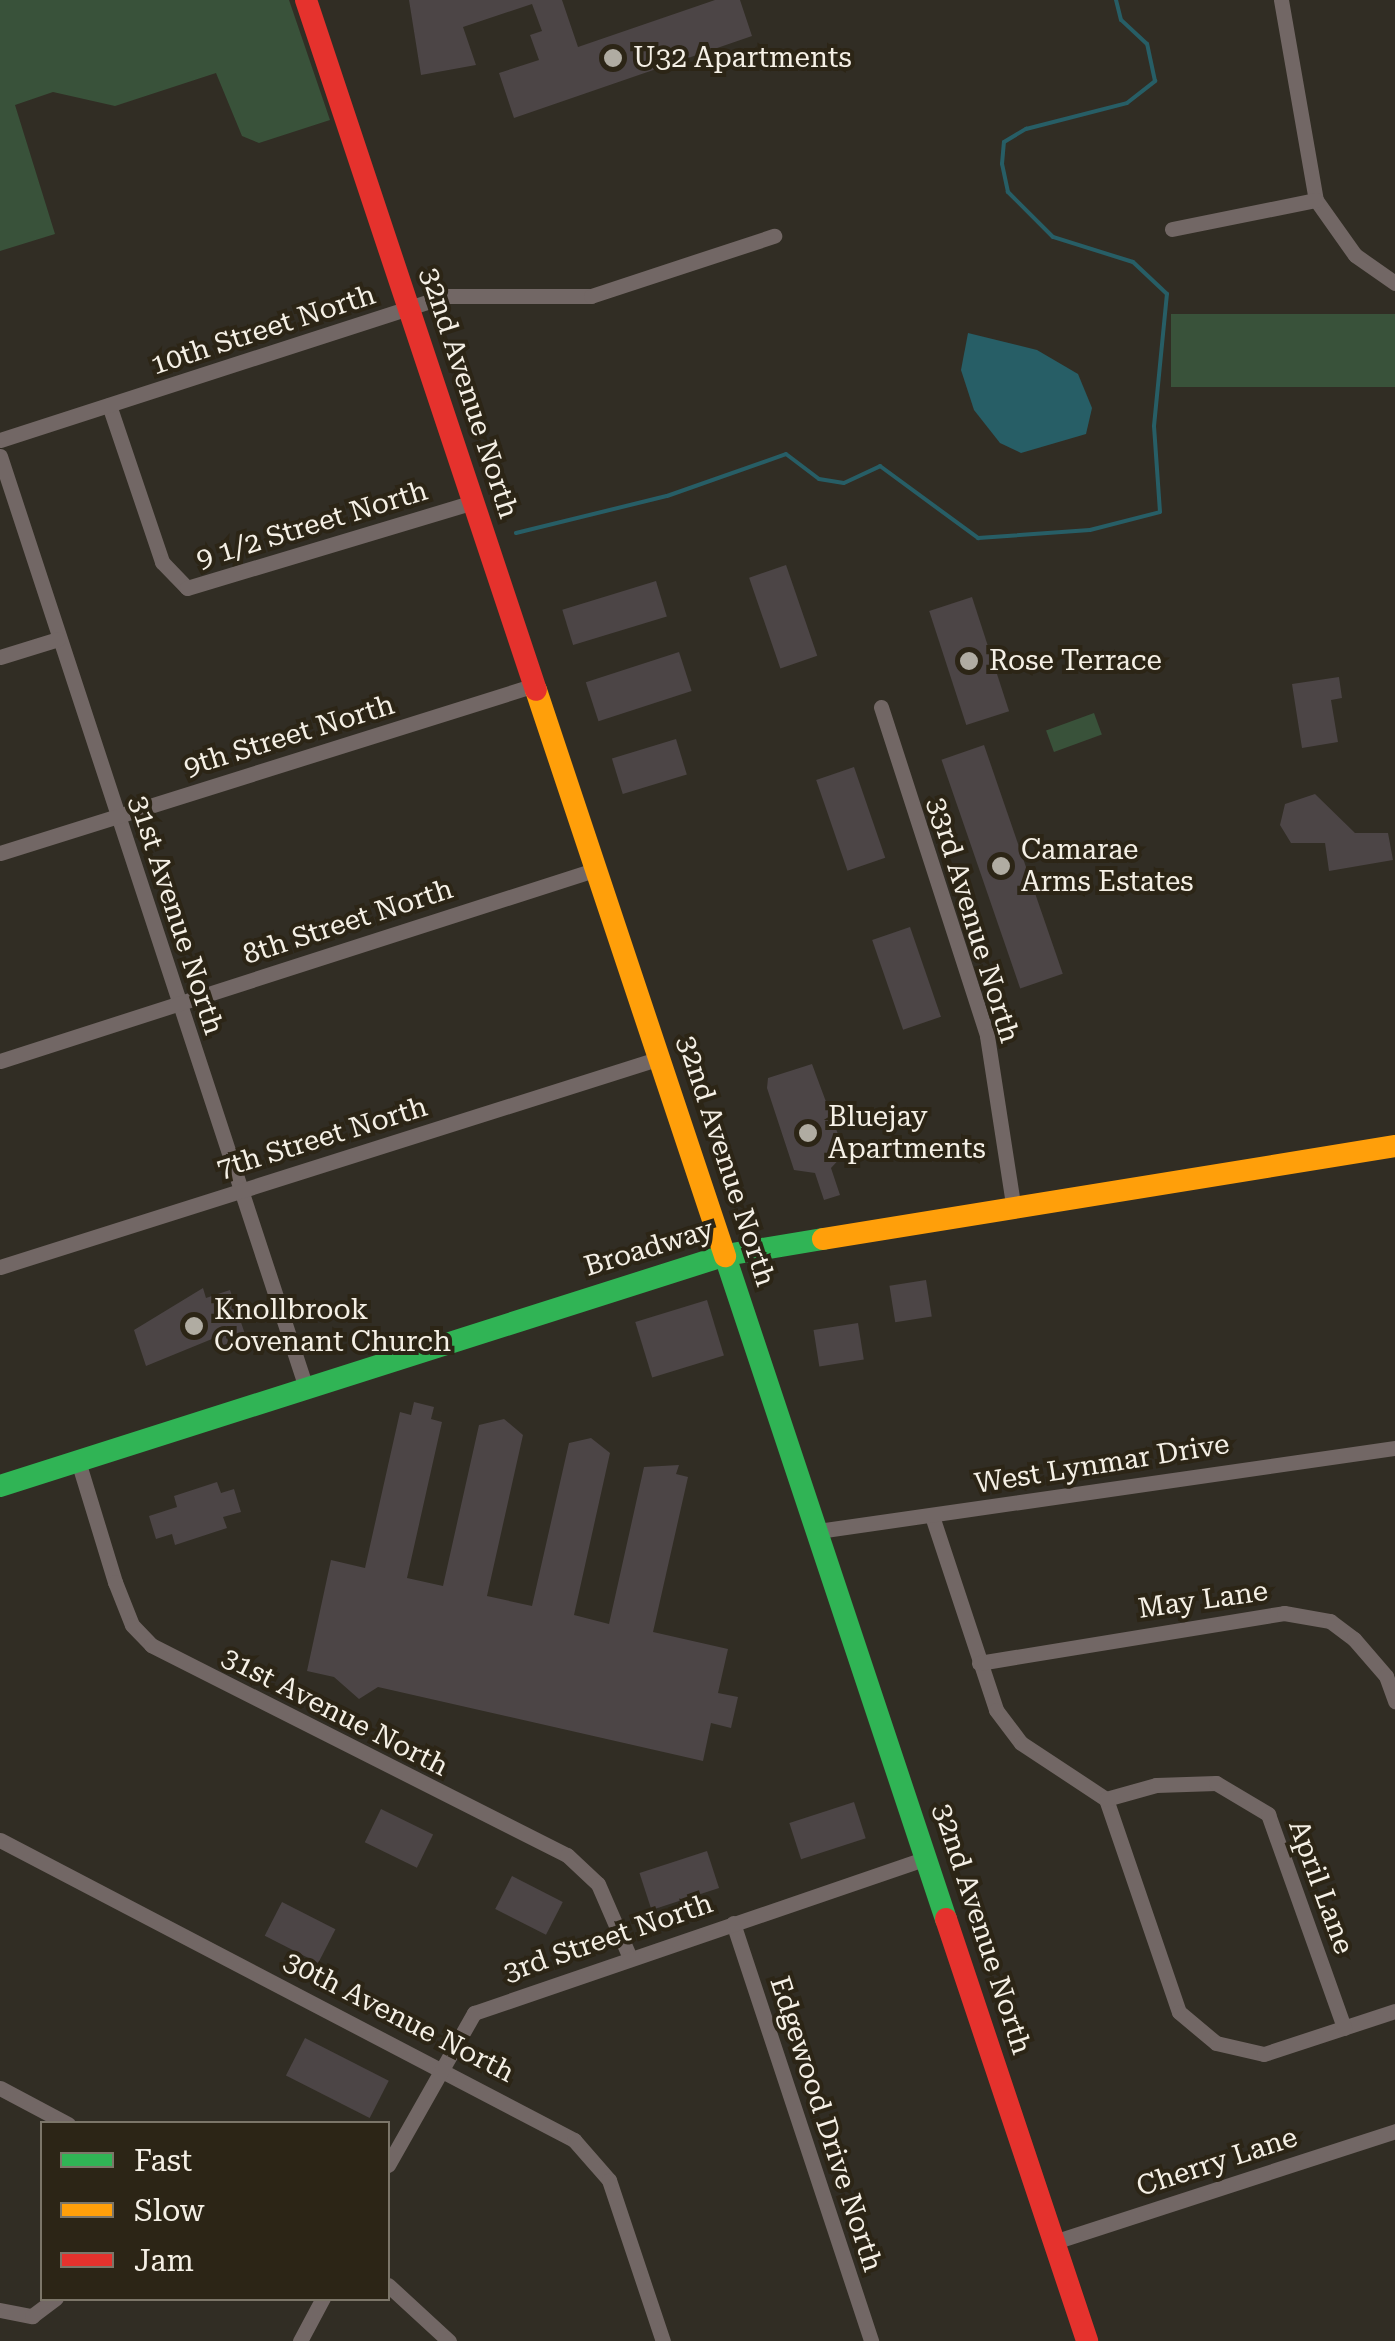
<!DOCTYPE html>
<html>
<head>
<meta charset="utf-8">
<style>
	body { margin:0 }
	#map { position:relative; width:1395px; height:2341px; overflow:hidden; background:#312d24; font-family:"Roboto Serif",serif }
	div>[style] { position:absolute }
	.green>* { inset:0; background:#39523a; transform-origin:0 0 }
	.water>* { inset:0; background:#275e66 }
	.stream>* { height:4px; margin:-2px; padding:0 2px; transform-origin:2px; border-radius:2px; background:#275e66 }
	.building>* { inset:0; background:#4c4546; transform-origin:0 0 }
	.street>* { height:15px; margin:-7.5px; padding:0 7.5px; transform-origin:7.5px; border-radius:7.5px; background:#726765 }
	.fast>* { height:22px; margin:-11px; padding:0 11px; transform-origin:11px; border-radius:11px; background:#30b455 }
	.slow>* { height:22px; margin:-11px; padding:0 11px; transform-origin:11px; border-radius:11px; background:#ff9f0a }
	.jam>* { height:22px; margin:-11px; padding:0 11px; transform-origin:11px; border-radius:11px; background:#e5322d }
	.dots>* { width:28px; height:28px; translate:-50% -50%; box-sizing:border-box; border:5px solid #2c2516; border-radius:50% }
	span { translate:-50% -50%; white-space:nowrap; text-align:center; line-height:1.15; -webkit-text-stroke:8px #2c2516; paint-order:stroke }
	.poi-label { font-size:28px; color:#f5f0e6 }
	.left { translate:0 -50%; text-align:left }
	.street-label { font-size:28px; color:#f5f0e6 }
	.legend { position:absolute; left:40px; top:2121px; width:350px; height:180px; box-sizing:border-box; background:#2c2516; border:2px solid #7c7669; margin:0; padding:12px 18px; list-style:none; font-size:30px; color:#f5f0e6 }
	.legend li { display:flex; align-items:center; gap:20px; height:50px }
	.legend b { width:50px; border:2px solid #7c7669 }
</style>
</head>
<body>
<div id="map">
	<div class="green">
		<div style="clip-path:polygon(0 0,289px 0,330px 120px,259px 143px,242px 136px,216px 73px,115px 106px,53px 92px,15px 105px,55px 234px,0 251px)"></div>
		<div style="left:1395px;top:314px;width:73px;height:224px;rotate:90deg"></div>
		<div style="left:1094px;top:713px;width:23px;height:51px;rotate:70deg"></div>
	</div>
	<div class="water">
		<div style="clip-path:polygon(968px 333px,1037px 350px,1078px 374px,1092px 408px,1086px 434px,1021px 453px,1000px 443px,974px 410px,961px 370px)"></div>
	</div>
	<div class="stream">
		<div style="left:516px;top:533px;width:155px;rotate:-13.8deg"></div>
		<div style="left:667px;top:496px;width:126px;rotate:-19.4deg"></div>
		<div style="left:786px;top:454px;width:41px;rotate:37.1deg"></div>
		<div style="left:819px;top:479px;width:25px;rotate:9deg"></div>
		<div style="left:844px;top:483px;width:40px;rotate:-25deg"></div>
		<div style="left:880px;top:466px;width:122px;rotate:36.3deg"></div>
		<div style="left:978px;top:538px;width:112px;rotate:-4.1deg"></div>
		<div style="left:1090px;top:530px;width:72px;rotate:-14.4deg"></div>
		<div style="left:1160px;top:512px;width:86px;rotate:-94deg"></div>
		<div style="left:1154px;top:426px;width:133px;rotate:-84.4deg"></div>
		<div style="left:1167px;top:294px;width:47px;rotate:-136.7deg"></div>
		<div style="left:1133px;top:262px;width:84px;rotate:-162.6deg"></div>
		<div style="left:1053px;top:237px;width:64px;rotate:-135deg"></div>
		<div style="left:1008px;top:192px;width:29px;rotate:-102deg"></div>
		<div style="left:1002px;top:164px;width:22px;rotate:-85deg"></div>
		<div style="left:1004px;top:142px;width:26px;rotate:-31deg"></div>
		<div style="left:1026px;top:129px;width:104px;rotate:-14.4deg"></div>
		<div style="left:1127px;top:103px;width:36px;rotate:-38deg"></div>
		<div style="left:1155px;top:81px;width:38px;rotate:-102deg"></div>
		<div style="left:1147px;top:44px;width:35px;rotate:-137deg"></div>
		<div style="left:1121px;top:20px;width:21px;rotate:-104deg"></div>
	</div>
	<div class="building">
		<div style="clip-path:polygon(409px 0,562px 0,578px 47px,715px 0,740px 0,752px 36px,514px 118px,499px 73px,539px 60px,530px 35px,542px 31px,532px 4px,463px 27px,476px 65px,421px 75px)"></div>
		<div style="left:786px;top:565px;width:96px;height:39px;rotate:71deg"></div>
		<div style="left:656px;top:581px;width:37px;height:98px;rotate:73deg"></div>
		<div style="left:972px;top:597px;width:120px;height:45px;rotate:72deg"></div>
		<div style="left:679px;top:652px;width:41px;height:98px;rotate:72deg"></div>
		<div style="clip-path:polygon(1339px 677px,1342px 698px,1331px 700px,1338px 742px,1302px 748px,1292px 684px)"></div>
		<div style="left:676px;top:739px;width:37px;height:67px;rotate:73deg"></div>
		<div style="left:984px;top:745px;width:242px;height:45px;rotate:71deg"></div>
		<div style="left:854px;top:767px;width:96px;height:40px;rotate:71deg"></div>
		<div style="clip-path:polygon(1315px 794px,1355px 833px,1388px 833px,1393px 860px,1329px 871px,1325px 843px,1291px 843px,1280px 825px,1285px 804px)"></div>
		<div style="left:910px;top:927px;width:95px;height:40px;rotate:71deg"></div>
		<div style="clip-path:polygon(812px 1064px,845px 1153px,831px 1168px,840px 1195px,824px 1200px,815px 1173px,794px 1170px,767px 1088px,768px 1078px)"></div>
		<div style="left:926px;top:1280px;width:37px;height:37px;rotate:81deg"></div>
		<div style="clip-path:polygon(203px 1288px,206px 1298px,230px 1290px,246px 1337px,215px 1348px,212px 1339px,146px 1366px,134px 1330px)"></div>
		<div style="left:707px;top:1300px;width:58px;height:75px;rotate:73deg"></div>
		<div style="left:858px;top:1323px;width:37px;height:45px;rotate:81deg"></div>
		<div style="clip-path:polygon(414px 1402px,434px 1407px,431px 1419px,442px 1422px,407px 1578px,443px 1586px,479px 1425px,504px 1419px,523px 1435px,487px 1596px,532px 1606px,569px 1443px,591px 1438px,610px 1453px,574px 1615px,609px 1624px,644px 1467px,679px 1465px,676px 1474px,688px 1477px,653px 1632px,728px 1649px,718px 1693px,738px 1697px,731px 1728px,711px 1723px,703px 1761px,378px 1687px,359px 1699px,334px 1677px,307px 1671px,331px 1560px,365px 1568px,400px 1412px,411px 1415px)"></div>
		<div style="clip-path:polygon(217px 1482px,221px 1493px,234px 1489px,241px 1512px,223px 1517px,227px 1528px,175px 1545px,172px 1534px,156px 1539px,149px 1516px,177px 1507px,174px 1496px)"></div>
		<div style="left:854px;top:1802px;width:38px;height:68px;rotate:72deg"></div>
		<div style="left:381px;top:1809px;width:58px;height:37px;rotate:26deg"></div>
		<div style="left:707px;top:1851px;width:39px;height:71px;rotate:72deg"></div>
		<div style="left:512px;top:1876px;width:57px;height:37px;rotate:27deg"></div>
		<div style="left:282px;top:1902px;width:60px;height:38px;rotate:27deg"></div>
		<div style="left:305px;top:2038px;width:94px;height:42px;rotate:27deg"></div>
	</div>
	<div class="street">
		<div style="left:1281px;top:0;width:203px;rotate:80.1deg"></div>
		<div style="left:1316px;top:200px;width:67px;rotate:54.7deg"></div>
		<div style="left:1355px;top:255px;width:49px;rotate:35deg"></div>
		<div style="left:1172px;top:229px;width:147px;rotate:-11.4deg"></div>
		<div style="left:109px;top:405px;width:166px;rotate:71.3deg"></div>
		<div style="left:162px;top:562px;width:36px;rotate:46deg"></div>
		<div style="left:187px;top:588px;width:300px;rotate:-16.7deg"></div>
		<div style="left:0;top:440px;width:468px;rotate:-17.9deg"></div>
		<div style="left:445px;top:296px;width:146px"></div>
		<div style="left:591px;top:296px;width:193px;rotate:-18.2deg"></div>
		<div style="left:0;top:456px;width:981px;rotate:71.82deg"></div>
		<div style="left:0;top:657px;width:61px;rotate:-17.2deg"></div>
		<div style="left:881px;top:707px;width:346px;rotate:72.1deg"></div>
		<div style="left:987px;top:1036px;width:176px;rotate:81.2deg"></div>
		<div style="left:0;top:853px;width:561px;rotate:-17.43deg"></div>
		<div style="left:0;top:1061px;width:627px;rotate:-17.83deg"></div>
		<div style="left:0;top:1267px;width:692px;rotate:-17.57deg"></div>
		<div style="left:78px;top:1461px;width:127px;rotate:73deg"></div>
		<div style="left:115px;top:1582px;width:46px;rotate:68.4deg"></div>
		<div style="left:132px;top:1625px;width:28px;rotate:46deg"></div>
		<div style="left:151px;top:1645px;width:466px;rotate:26.8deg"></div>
		<div style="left:567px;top:1855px;width:42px;rotate:43.1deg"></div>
		<div style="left:598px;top:1884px;width:81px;rotate:66.6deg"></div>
		<div style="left:932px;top:1516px;width:204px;rotate:71.7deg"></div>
		<div style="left:996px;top:1710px;width:41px;rotate:52.9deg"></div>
		<div style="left:1021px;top:1743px;width:102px;rotate:33.4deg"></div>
		<div style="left:1106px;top:1799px;width:225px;rotate:71.1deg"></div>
		<div style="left:1179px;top:2012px;width:48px;rotate:40deg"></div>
		<div style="left:1216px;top:2043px;width:49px;rotate:12.9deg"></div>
		<div style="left:1264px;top:2054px;width:138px;rotate:-18.2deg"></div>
		<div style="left:818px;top:1531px;width:583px;rotate:-8.19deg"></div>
		<div style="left:979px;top:1663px;width:309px;rotate:-9.3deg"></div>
		<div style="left:1284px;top:1613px;width:47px;rotate:9.9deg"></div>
		<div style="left:1330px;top:1621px;width:30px;rotate:37deg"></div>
		<div style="left:1354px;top:1639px;width:49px;rotate:49.1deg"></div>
		<div style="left:1386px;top:1676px;width:27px;rotate:70deg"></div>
		<div style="left:1106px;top:1799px;width:52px;rotate:-15.6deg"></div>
		<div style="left:1156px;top:1785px;width:60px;rotate:-1.9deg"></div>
		<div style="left:1216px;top:1783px;width:61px;rotate:30.8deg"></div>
		<div style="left:1268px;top:1814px;width:227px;rotate:70.4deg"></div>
		<div style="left:0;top:1840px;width:648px;rotate:27.59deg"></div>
		<div style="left:574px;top:2140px;width:53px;rotate:48.8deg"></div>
		<div style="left:609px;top:2180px;width:170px;rotate:71.5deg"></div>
		<div style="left:733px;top:1923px;width:440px;rotate:71.7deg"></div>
		<div style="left:0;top:2088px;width:77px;rotate:27.9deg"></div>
		<div style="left:388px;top:2165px;width:175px;rotate:-60.5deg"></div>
		<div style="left:474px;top:2013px;width:478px;rotate:-18.9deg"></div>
		<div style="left:1054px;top:2242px;width:359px;rotate:-18deg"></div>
		<div style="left:388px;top:2285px;width:83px;rotate:42.6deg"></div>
		<div style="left:0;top:2310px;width:33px;rotate:11deg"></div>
		<div style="left:32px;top:2316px;width:30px;rotate:-37deg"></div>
		<div style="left:300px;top:2341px;width:49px;rotate:-61.9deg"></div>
	</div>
	<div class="fast">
		<div style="left:725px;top:1256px;width:699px;rotate:71.57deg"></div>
		<div style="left:0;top:1486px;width:762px;rotate:-17.65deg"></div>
		<div style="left:726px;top:1255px;width:98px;rotate:-9.4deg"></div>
	</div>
	<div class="slow">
		<div style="left:536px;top:690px;width:597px;rotate:71.53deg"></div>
		<div style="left:823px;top:1239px;width:580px;rotate:-9.23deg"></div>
	</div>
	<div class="jam">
		<div style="left:306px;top:0;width:727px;rotate:71.57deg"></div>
		<div style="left:946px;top:1919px;width:445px;rotate:71.5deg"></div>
	</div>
	<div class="dots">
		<div style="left:613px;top:58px;background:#b0aca2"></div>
		<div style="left:969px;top:661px;background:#b0aca2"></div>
		<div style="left:1001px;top:866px;background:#b0aca2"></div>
		<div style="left:808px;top:1133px;background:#b0aca2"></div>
		<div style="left:194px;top:1326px;background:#b0aca2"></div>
	</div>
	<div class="poi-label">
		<span class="left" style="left:633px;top:58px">U32 Apartments</span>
		<span class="left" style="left:989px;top:661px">Rose Terrace</span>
		<span class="left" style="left:1021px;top:866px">Camarae<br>Arms Estates</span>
		<span class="left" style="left:828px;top:1133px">Bluejay<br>Apartments</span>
		<span class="left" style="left:214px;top:1326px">Knollbrook<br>Covenant Church</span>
	</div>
	<div class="street-label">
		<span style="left:263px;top:330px;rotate:-18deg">10th Street North</span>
		<span style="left:469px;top:393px;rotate:72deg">32nd Avenue North</span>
		<span style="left:312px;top:525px;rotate:-17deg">9 1/2 Street North</span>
		<span style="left:289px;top:736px;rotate:-17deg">9th Street North</span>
		<span style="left:176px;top:915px;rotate:72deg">31st Avenue North</span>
		<span style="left:973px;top:920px;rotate:73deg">33rd Avenue North</span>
		<span style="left:348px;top:922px;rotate:-18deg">8th Street North</span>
		<span style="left:322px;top:1138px;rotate:-17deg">7th Street North</span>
		<span style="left:726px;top:1161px;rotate:72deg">32nd Avenue North</span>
		<span style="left:649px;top:1248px;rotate:-17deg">Broadway</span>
		<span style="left:1102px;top:1464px;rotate:-9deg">West Lynmar Drive</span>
		<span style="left:1203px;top:1600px;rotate:-8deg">May Lane</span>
		<span style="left:335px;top:1712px;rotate:27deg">31st Avenue North</span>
		<span style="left:1321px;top:1887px;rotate:70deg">April Lane</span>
		<span style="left:982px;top:1929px;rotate:72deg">32nd Avenue North</span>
		<span style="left:608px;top:1938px;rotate:-19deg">3rd Street North</span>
		<span style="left:399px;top:2017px;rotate:27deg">30th Avenue North</span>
		<span style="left:826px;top:2124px;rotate:72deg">Edgewood Drive North</span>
		<span style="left:1217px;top:2162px;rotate:-18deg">Cherry Lane</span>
	</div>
	<ul class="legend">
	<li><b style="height:12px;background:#30b455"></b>Fast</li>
	<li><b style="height:12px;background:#ff9f0a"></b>Slow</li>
	<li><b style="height:12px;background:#e5322d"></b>Jam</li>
	</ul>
</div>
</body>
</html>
